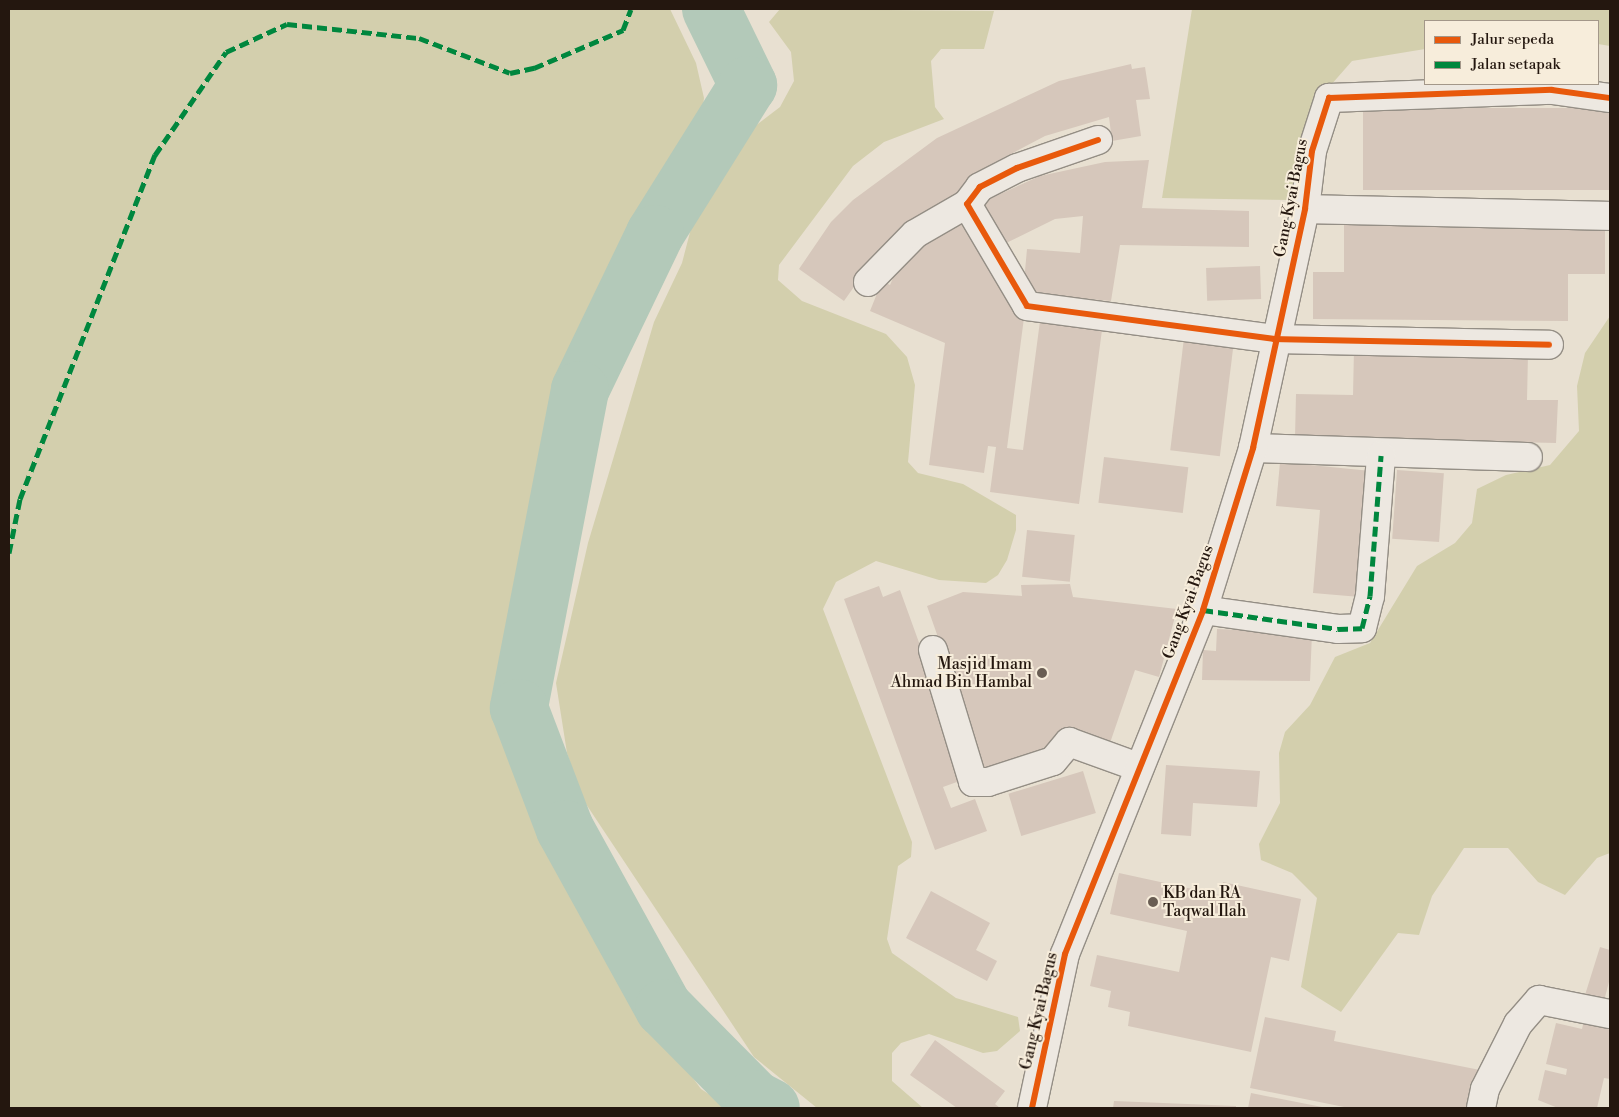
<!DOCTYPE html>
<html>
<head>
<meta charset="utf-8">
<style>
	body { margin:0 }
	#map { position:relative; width:1619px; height:1117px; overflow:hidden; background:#e8e0d1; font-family:"Libre Bodoni",serif }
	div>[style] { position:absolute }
	.green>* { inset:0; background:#d3cfad }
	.river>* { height:58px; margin:-29px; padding:0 29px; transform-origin:29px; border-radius:29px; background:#b3c9b9 }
	.building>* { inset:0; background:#d6c7bb; transform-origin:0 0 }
	.roads { filter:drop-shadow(1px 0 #948e85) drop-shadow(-1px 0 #948e85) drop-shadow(0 1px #948e85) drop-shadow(0 -1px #948e85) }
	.minor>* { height:28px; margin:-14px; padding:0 14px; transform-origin:14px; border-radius:14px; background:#ede8e1 }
	.quiet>* { height:5px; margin-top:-2.5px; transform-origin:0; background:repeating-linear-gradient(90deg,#00873e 0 10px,transparent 0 15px) }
	.cycleway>* { height:6px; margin:-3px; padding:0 3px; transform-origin:3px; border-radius:3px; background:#e8590c }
	.dots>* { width:14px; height:14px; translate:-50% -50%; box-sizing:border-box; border:2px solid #f7eddb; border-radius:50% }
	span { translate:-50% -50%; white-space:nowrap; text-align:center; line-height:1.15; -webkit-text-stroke:4px #f7eddb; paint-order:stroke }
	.street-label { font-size:16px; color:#24170f }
	.poi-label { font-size:16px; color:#24170f }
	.right { translate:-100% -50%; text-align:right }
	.left { translate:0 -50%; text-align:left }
	.frame { position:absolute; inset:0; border:10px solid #24170f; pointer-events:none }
	.legend { position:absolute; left:1424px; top:20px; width:175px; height:65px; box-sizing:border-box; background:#f7eddb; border:1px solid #a39789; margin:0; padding:6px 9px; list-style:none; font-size:15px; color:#24170f }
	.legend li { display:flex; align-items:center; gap:10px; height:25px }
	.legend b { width:25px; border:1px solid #a39789 }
</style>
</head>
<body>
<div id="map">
	<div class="green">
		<div style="clip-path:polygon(9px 9px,670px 9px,696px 63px,704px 98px,700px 136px,576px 346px,527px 557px,506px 624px,502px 669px,541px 810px,587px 916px,645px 1013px,701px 1089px,730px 1108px,9px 1108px)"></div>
		<div style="clip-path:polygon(780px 9px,994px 11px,984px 49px,941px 49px,931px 61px,935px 107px,944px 119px,884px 142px,853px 166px,779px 265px,778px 280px,802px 301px,886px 334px,907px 357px,915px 385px,908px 462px,918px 473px,963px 484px,1016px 515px,1016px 530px,1007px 560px,998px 575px,986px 583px,939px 580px,876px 561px,836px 582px,823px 609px,912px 842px,911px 857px,898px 866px,887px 939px,892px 953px,956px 998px,1018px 1017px,1020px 1031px,997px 1051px,983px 1053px,929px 1034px,901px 1043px,892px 1053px,892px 1081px,923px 1108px,817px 1108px,754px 1057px,582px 798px,567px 753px,556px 683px,588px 543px,654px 322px,682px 263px,694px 217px,720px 174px,729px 146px,780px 107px,794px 81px,791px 52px,769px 22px)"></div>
		<div style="clip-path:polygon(1192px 9px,1610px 9px,1610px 46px,1598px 44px,1598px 21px,1425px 21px,1425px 49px,1352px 61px,1309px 110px,1293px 200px,1162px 198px)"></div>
		<div style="clip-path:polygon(1610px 316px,1610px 853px,1597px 858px,1565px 895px,1538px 882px,1508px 848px,1464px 848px,1432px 896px,1419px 935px,1398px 933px,1341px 1012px,1301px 987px,1317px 898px,1292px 873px,1261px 860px,1259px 844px,1280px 803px,1279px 753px,1285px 732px,1310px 705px,1335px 657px,1370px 643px,1417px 566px,1455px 543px,1472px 523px,1477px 489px,1506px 475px,1550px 465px,1579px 431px,1577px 386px,1585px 353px)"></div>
	</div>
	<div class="river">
		<div style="left:711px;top:9px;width:85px;rotate:64deg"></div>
		<div style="left:748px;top:85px;width:176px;rotate:122deg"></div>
		<div style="left:655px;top:234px;width:173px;rotate:115.7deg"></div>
		<div style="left:580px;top:390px;width:324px;rotate:100.9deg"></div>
		<div style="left:519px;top:708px;width:129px;rotate:69.2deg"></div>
		<div style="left:565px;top:829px;width:205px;rotate:61.1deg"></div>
		<div style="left:664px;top:1008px;width:128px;rotate:45.3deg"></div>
		<div style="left:754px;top:1099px;width:19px;rotate:28deg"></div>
	</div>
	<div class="building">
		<div style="clip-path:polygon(1131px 64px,1132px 69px,1145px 67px,1150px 99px,1136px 100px,1141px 136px,1112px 141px,1109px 117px,1045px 136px,994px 163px,997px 168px,877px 254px,844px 301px,799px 269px,831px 222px,853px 200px,937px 138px,1059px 81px)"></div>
		<div style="left:1363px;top:108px;width:247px;height:82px"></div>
		<div style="clip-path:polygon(1149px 160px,1142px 208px,1249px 211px,1249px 247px,1120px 245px,1111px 301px,1023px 293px,1027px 249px,1080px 253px,1083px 216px,1055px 219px,1000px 246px,980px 203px,1040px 176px,1105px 162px)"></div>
		<div style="clip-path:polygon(963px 219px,1025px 310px,1007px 448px,1023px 450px,1040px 321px,1102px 330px,1079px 504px,990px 492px,996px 447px,988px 446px,984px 473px,929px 465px,945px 343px,870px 311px,882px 281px,890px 285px,904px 253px)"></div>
		<div style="clip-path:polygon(1344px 225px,1605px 227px,1605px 274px,1568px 274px,1568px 321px,1313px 319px,1313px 272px,1344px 272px)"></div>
		<div style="left:1260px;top:266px;width:33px;height:54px;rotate:88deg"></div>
		<div style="left:1184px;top:338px;width:50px;height:113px;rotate:7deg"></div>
		<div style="clip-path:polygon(1354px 349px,1528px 354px,1527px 400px,1558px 400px,1556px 443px,1295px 437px,1296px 394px,1353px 395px)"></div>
		<div style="left:1104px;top:457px;width:85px;height:46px;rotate:7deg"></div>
		<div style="clip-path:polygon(1280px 462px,1371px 471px,1360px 597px,1313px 593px,1320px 510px,1276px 506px)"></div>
		<div style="left:1397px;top:470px;width:47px;height:69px;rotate:4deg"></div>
		<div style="left:1027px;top:530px;width:48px;height:47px;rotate:6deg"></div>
		<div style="clip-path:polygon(1070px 584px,1073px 597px,1177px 609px,1159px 677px,1135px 670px,1110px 743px,1062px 730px,1053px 749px,984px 768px,927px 606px,963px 592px,1022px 596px,1021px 585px)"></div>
		<div style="clip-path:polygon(879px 586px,883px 597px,900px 590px,968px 778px,943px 787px,951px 808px,975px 799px,987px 831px,935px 850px,844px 599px)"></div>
		<div style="clip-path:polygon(1217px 629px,1312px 633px,1310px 681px,1202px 680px,1203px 650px,1216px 651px)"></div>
		<div style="clip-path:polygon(1166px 765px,1260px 771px,1257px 807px,1193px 803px,1191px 836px,1161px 834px)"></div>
		<div style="left:1083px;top:771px;width:44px;height:78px;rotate:73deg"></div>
		<div style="clip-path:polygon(1119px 873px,1220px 895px,1223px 882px,1301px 899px,1289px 961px,1271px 957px,1251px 1052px,1128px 1026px,1130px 1012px,1108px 1007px,1111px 991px,1090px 986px,1097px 955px,1179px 972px,1187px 931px,1110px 914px)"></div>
		<div style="clip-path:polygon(931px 891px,990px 923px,976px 950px,997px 961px,987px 981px,906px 938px)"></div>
		<div style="clip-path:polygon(1600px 947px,1610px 950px,1610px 978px,1604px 1001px,1585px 995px)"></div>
		<div style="clip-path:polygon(1585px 1016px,1610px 1022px,1610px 1079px,1604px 1078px,1597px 1108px,1558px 1108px,1538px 1100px,1545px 1070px,1566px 1075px,1567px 1069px,1546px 1064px,1556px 1023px,1582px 1029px)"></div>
		<div style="clip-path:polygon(1265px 1017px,1336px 1031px,1334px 1041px,1480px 1070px,1472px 1108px,1349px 1108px,1250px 1088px)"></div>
		<div style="clip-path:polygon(935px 1040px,1005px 1091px,995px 1104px,1000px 1108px,957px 1108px,910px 1075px)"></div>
		<div style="clip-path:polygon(1251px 1093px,1322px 1107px,1322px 1108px,1248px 1108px)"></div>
		<div style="clip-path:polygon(1114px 1101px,1236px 1106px,1236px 1108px,1113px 1108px)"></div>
	</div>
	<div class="roads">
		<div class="minor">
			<div style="left:1098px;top:140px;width:86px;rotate:160.9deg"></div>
			<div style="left:1017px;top:168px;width:42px;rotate:152.8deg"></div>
			<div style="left:980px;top:187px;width:21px;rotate:127deg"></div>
			<div style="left:967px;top:204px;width:118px;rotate:59.5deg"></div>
			<div style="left:1027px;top:306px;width:249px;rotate:7.6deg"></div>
			<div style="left:1274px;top:339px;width:275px;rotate:1.2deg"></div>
			<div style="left:1305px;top:209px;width:305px;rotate:1.3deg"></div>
			<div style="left:868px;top:282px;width:67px;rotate:-45.6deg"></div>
			<div style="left:915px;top:234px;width:60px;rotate:-30deg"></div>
			<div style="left:1253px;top:448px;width:275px;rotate:1.9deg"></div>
			<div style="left:1203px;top:610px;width:136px;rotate:8deg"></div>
			<div style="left:1338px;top:629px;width:24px;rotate:-2deg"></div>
			<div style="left:1362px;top:628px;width:33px;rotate:-76deg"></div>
			<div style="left:1370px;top:596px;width:141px;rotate:-85.5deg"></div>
			<div style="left:933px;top:650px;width:138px;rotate:73.1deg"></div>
			<div style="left:973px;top:782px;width:15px"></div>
			<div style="left:988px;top:782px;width:68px;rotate:-17.9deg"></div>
			<div style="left:1053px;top:761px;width:25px;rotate:-50deg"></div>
			<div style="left:1069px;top:742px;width:73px;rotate:19.9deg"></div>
			<div style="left:1032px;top:1108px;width:157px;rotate:-77.9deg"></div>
			<div style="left:1065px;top:954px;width:371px;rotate:-68.1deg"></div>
			<div style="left:1203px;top:610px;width:170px;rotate:-72.8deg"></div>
			<div style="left:1253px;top:448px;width:245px;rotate:-77.7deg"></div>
			<div style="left:1305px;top:209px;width:58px;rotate:-83.1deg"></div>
			<div style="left:1312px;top:151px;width:56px;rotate:-72.2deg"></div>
			<div style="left:1329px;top:98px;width:223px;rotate:-2.1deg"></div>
			<div style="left:1552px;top:90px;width:59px;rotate:7.9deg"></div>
			<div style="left:1481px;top:1108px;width:19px;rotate:-78deg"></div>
			<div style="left:1485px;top:1089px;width:73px;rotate:-63.1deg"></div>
			<div style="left:1518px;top:1024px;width:32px;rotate:-49deg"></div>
			<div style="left:1539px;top:1000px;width:72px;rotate:11.2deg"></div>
		</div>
	</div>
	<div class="quiet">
		<div style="left:9px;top:553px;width:55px;rotate:-78.5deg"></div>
		<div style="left:20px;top:499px;width:370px;rotate:-68.6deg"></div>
		<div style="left:155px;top:155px;width:125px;rotate:-55.4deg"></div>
		<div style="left:226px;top:52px;width:67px;rotate:-24.7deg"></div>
		<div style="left:287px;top:24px;width:133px;rotate:6.1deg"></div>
		<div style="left:419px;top:38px;width:97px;rotate:21deg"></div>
		<div style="left:510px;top:73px;width:25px;rotate:-12deg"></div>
		<div style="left:534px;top:68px;width:97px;rotate:-23.1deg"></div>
		<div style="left:623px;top:30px;width:22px;rotate:-69deg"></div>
		<div style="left:1203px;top:610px;width:136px;rotate:8deg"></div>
		<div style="left:1338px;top:629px;width:24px;rotate:-2deg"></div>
		<div style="left:1362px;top:628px;width:33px;rotate:-76deg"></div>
		<div style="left:1370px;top:596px;width:141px;rotate:-85.5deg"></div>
	</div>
	<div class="cycleway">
		<div style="left:1098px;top:140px;width:86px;rotate:160.9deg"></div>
		<div style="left:1017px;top:168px;width:42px;rotate:152.8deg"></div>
		<div style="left:980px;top:187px;width:21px;rotate:127deg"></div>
		<div style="left:967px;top:204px;width:118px;rotate:59.5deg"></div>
		<div style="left:1027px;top:306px;width:249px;rotate:7.6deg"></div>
		<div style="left:1274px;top:339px;width:275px;rotate:1.2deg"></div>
		<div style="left:1032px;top:1108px;width:157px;rotate:-77.9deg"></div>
		<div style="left:1065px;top:954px;width:371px;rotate:-68.1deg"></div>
		<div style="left:1203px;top:610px;width:170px;rotate:-72.8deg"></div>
		<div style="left:1253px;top:448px;width:245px;rotate:-77.7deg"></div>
		<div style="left:1305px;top:209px;width:58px;rotate:-83.1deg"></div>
		<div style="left:1312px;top:151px;width:56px;rotate:-72.2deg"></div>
		<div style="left:1329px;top:98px;width:223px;rotate:-2.1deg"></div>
		<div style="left:1552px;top:90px;width:59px;rotate:7.9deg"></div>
	</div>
	<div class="dots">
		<div style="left:1042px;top:673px;background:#695d53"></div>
		<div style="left:1153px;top:902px;background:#695d53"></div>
	</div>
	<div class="street-label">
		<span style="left:1291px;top:198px;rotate:-79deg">Gang Kyai Bagus</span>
		<span style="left:1188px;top:602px;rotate:-70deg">Gang Kyai Bagus</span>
		<span style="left:1039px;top:1011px;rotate:-77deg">Gang Kyai Bagus</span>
	</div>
	<div class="poi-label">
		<span class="right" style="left:1032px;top:673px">Masjid Imam<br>Ahmad Bin Hambal</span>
		<span class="left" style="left:1163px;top:902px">KB dan RA<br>Taqwal Ilah</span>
	</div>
	<div class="frame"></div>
	<ul class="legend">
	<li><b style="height:6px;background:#e8590c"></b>Jalur sepeda</li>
	<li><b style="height:6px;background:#00873e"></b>Jalan setapak</li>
	</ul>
</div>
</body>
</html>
